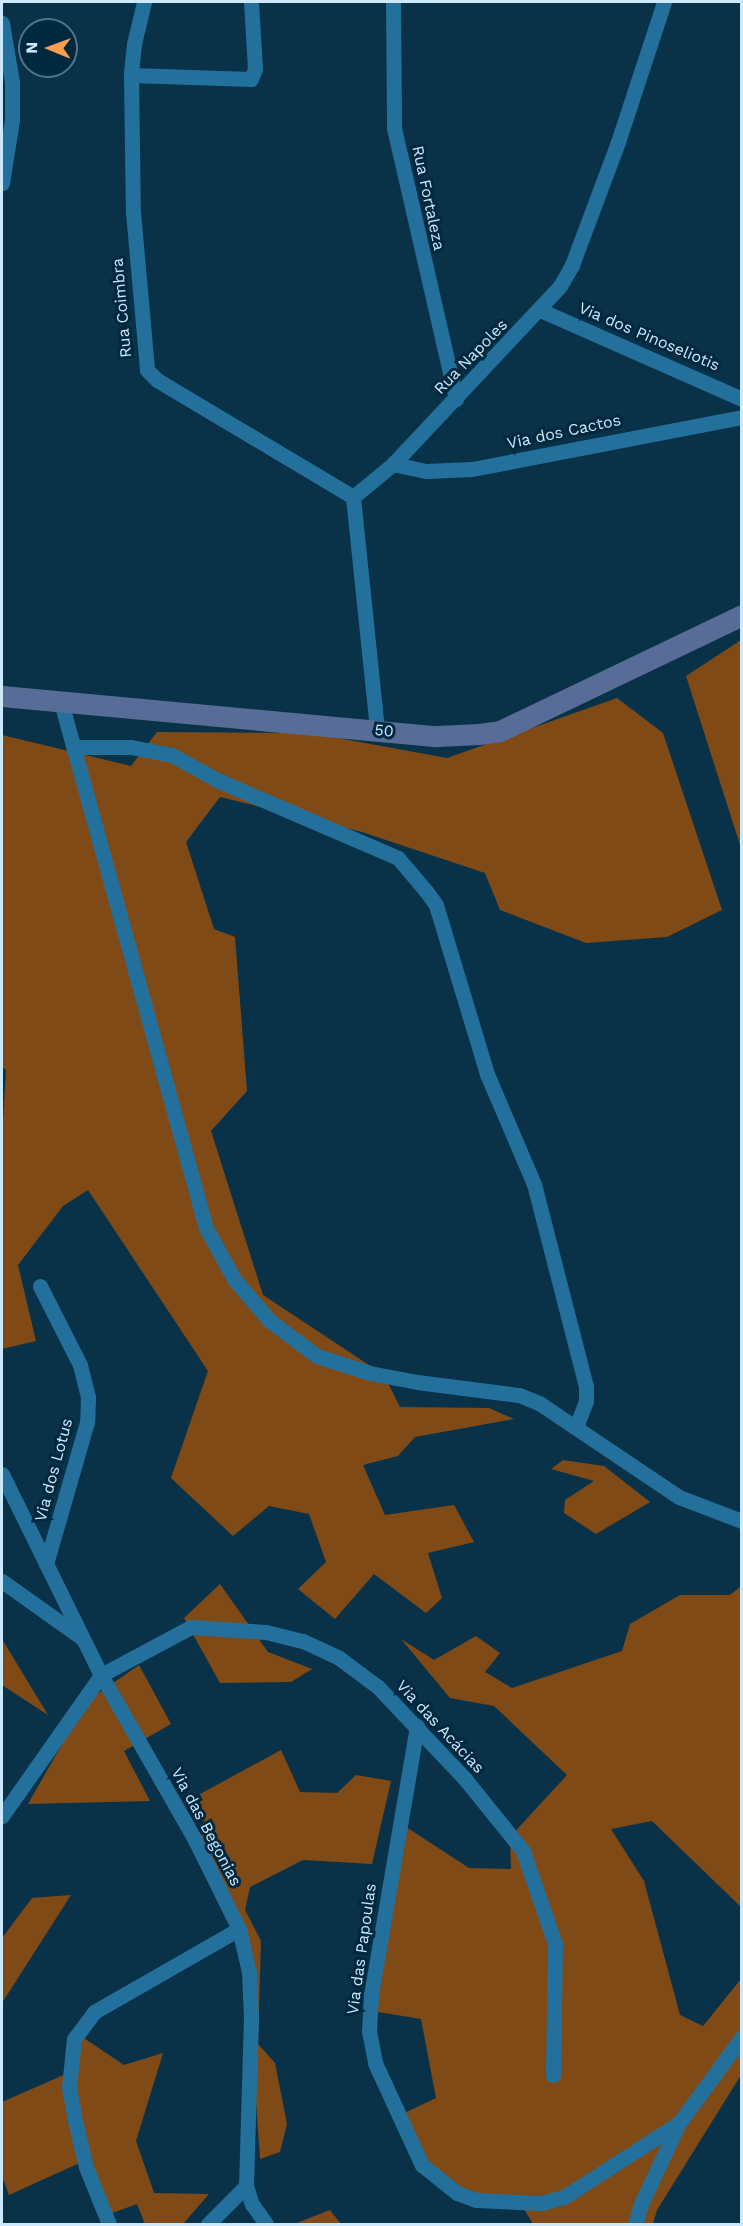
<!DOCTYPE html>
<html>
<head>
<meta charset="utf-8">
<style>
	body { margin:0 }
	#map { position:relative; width:743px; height:2226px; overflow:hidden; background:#093249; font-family:"Work Sans",sans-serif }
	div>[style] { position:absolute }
	.forest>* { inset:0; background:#804a16 }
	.minor>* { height:15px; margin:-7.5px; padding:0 7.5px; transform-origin:7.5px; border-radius:7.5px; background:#24709c }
	.secondary>* { height:21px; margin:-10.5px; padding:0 10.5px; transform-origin:10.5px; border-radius:10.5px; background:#576c96 }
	span { translate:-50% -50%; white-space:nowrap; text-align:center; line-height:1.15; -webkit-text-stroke:6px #00283e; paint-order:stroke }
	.street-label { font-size:16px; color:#cde9fd }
	.frame { position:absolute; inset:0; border:3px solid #cde9fd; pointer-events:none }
	.north { position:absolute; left:18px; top:18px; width:60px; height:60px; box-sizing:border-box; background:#00283e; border:2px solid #52758a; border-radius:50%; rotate:271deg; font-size:16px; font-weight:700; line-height:24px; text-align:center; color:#cde9fd }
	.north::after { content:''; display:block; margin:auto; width:21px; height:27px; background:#fa9f4f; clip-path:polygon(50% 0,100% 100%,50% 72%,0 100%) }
</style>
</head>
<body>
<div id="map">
	<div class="forest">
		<div style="clip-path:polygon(741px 640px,741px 848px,686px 676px)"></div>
		<div style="clip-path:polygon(617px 698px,663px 733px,722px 910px,667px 937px,586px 943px,500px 910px,485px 873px,362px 832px,220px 797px,186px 842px,214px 929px,235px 937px,247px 1091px,211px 1131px,263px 1295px,384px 1375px,400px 1407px,489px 1408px,514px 1419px,415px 1437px,398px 1456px,363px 1465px,385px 1515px,454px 1505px,474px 1542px,428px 1553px,442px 1598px,426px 1613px,374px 1574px,335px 1619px,298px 1589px,326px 1562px,309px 1514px,269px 1506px,233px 1536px,171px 1478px,208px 1371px,88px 1190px,63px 1206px,18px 1265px,36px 1341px,2px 1349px,2px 1137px,6px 1070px,2px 1067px,2px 735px,131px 766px,157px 732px,310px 733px,447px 758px)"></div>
		<div style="clip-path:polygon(563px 1460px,604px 1466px,650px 1502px,596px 1534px,564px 1513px,565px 1500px,594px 1481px,551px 1469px)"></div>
		<div style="clip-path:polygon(220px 1584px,268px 1652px,312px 1669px,291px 1682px,220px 1683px,184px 1618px)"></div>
		<div style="clip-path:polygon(741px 1586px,741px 1907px,652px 1821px,611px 1829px,644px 1881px,680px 2015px,703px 2026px,741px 1979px,741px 2075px,657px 2210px,653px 2224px,533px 2224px,521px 2204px,462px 2201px,417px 2171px,396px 2117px,436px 2098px,421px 2019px,366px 2010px,403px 1825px,469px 1868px,511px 1869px,510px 1837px,567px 1775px,494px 1706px,450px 1698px,401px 1639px,434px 1660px,476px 1636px,500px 1653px,485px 1672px,512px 1688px,622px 1651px,630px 1624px,680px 1595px,730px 1595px)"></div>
		<div style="clip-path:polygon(2px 1639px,48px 1715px,2px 1685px)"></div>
		<div style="clip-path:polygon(139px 1665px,171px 1724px,124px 1751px,150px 1801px,28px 1804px,86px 1702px)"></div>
		<div style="clip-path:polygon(281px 1750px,300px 1792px,337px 1793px,356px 1775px,391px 1781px,372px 1864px,303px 1860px,250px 1887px,245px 1910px,261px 1941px,258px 2044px,275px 2063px,287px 2124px,280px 2152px,260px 2159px,244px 1929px,198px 1843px,206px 1826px,191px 1799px)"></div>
		<div style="clip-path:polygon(71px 1895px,2px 2003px,2px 1938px,32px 1898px)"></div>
		<div style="clip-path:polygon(75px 2032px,124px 2065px,163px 2053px,136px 2141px,154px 2193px,209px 2194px,183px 2224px,145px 2224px,137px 2204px,104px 2216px,84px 2161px,9px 2195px,2px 2176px,2px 2102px,66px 2074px)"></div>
		<div style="clip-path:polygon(330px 2210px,341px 2224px,294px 2224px)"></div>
	</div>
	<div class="minor">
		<div style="left:144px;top:2px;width:43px;rotate:103.4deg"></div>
		<div style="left:134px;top:44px;width:31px;rotate:96deg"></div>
		<div style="left:131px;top:75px;width:137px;rotate:89.2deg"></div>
		<div style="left:133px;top:212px;width:159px;rotate:84.9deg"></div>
		<div style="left:147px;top:370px;width:14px;rotate:45deg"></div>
		<div style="left:157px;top:380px;width:228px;rotate:30.8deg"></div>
		<div style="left:393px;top:2px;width:126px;rotate:89.5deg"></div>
		<div style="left:394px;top:128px;width:278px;rotate:77.1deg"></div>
		<div style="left:2px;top:23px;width:60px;rotate:80.4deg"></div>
		<div style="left:12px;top:82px;width:38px;rotate:90deg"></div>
		<div style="left:12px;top:120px;width:64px;rotate:99deg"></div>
		<div style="left:131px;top:75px;width:120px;rotate:1.9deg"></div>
		<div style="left:251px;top:79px;width:11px;rotate:-68deg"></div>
		<div style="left:255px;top:69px;width:67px;rotate:-93.4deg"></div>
		<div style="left:540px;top:310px;width:221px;rotate:23.8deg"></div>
		<div style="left:393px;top:464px;width:34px;rotate:12deg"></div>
		<div style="left:426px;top:471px;width:46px;rotate:-2.5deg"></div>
		<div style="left:472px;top:469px;width:275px;rotate:-10.9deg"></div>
		<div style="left:353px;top:497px;width:52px;rotate:-39.5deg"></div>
		<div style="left:393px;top:464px;width:244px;rotate:-46.8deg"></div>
		<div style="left:560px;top:286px;width:24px;rotate:-60deg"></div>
		<div style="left:572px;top:265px;width:131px;rotate:-69.5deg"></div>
		<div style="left:618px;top:142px;width:147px;rotate:-71.8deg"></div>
		<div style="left:353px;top:497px;width:234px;rotate:84.1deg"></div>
		<div style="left:61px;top:702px;width:546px;rotate:74.59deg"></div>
		<div style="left:206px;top:1228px;width:58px;rotate:61.2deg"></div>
		<div style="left:234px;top:1279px;width:55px;rotate:49.4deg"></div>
		<div style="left:270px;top:1321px;width:59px;rotate:36.7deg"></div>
		<div style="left:317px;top:1356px;width:56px;rotate:17.8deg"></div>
		<div style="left:370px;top:1373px;width:48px;rotate:10.8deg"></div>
		<div style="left:417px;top:1382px;width:103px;rotate:7.3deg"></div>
		<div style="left:519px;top:1395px;width:22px;rotate:22deg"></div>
		<div style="left:539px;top:1403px;width:169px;rotate:33.9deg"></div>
		<div style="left:679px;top:1497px;width:67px;rotate:20.9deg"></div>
		<div style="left:74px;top:747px;width:57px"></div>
		<div style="left:131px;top:747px;width:42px;rotate:11deg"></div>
		<div style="left:172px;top:755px;width:51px;rotate:29.1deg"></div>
		<div style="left:217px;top:780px;width:197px;rotate:23.3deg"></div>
		<div style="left:398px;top:858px;width:43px;rotate:49.7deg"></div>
		<div style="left:426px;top:891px;width:17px;rotate:54deg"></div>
		<div style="left:436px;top:905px;width:177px;rotate:73.2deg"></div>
		<div style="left:487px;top:1074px;width:120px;rotate:66.9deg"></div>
		<div style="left:534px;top:1184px;width:209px;rotate:75.6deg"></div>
		<div style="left:586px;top:1386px;width:15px;rotate:90deg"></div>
		<div style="left:586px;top:1401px;width:28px;rotate:111deg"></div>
		<div style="left:40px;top:1286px;width:89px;rotate:63.1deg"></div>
		<div style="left:80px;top:1365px;width:34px;rotate:76deg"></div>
		<div style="left:88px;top:1398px;width:24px;rotate:92deg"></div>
		<div style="left:87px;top:1422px;width:148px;rotate:106.1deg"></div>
		<div style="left:2px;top:1474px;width:224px;rotate:63.8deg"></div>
		<div style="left:101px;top:1675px;width:190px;rotate:60.3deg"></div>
		<div style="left:195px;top:1840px;width:99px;rotate:63.7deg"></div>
		<div style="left:239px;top:1929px;width:44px;rotate:76.9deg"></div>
		<div style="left:249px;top:1972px;width:45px;rotate:87.5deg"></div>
		<div style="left:251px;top:2017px;width:169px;rotate:91.7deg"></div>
		<div style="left:246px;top:2186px;width:19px;rotate:72deg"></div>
		<div style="left:252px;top:2204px;width:24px;rotate:55deg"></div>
		<div style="left:2px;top:1581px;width:98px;rotate:35.5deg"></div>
		<div style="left:417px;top:1726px;width:273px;rotate:99.7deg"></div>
		<div style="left:371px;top:1995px;width:36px;rotate:93deg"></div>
		<div style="left:369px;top:2031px;width:33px;rotate:79deg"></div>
		<div style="left:375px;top:2063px;width:112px;rotate:65.3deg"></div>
		<div style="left:422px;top:2165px;width:45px;rotate:38.7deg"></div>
		<div style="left:457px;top:2193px;width:20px;rotate:20deg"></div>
		<div style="left:476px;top:2200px;width:65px;rotate:2.6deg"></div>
		<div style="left:541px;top:2203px;width:24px;rotate:-15deg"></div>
		<div style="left:564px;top:2197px;width:137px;rotate:-32.8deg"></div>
		<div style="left:2px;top:1816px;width:172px;rotate:-54.9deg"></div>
		<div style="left:101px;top:1675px;width:102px;rotate:-28.1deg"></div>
		<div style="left:191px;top:1627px;width:75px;rotate:3.8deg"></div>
		<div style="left:266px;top:1632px;width:38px;rotate:14deg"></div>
		<div style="left:303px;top:1641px;width:40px;rotate:25deg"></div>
		<div style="left:339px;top:1658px;width:49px;rotate:36.6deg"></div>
		<div style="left:378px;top:1687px;width:127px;rotate:46.6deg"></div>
		<div style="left:465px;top:1779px;width:92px;rotate:51.1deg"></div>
		<div style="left:523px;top:1851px;width:98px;rotate:71deg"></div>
		<div style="left:555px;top:1944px;width:131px;rotate:90.9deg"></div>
		<div style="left:109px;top:2224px;width:61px;rotate:-112deg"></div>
		<div style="left:86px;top:2167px;width:47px;rotate:-103.4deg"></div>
		<div style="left:75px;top:2121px;width:35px;rotate:-100deg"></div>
		<div style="left:69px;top:2087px;width:48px;rotate:-84.1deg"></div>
		<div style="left:74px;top:2039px;width:34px;rotate:-53deg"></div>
		<div style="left:94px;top:2012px;width:167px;rotate:-29.8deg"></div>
		<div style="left:208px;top:2224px;width:54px;rotate:-45deg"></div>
		<div style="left:635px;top:2224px;width:21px;rotate:-73deg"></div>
		<div style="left:641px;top:2204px;width:89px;rotate:-64.9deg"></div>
		<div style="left:679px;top:2123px;width:107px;rotate:-53.8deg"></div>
	</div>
	<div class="secondary">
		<div style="left:2px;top:696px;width:437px;rotate:5.3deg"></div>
		<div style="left:437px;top:736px;width:42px;rotate:-2.7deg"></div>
		<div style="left:479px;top:734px;width:21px;rotate:-8deg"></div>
		<div style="left:500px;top:731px;width:268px;rotate:-25.6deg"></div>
	</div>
	<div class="street-label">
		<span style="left:428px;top:198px;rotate:78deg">Rua Fortaleza</span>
		<span style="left:122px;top:308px;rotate:-95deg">Rua Coimbra</span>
		<span style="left:649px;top:337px;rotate:23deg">Via dos Pinoseliotis</span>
		<span style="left:471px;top:357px;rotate:-46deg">Rua Napoles</span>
		<span style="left:564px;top:432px;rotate:-12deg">Via dos Cactos</span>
		<span style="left:384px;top:731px;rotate:6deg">50</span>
		<span style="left:54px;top:1470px;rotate:-75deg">Via dos Lotus</span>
		<span style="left:440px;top:1727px;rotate:47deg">Via das Acácias</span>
		<span style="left:206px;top:1827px;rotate:62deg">Via das Begonias</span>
		<span style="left:362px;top:1949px;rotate:-82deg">Via das Papoulas</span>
	</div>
	<div class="frame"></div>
	<div class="north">N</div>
</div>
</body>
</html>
